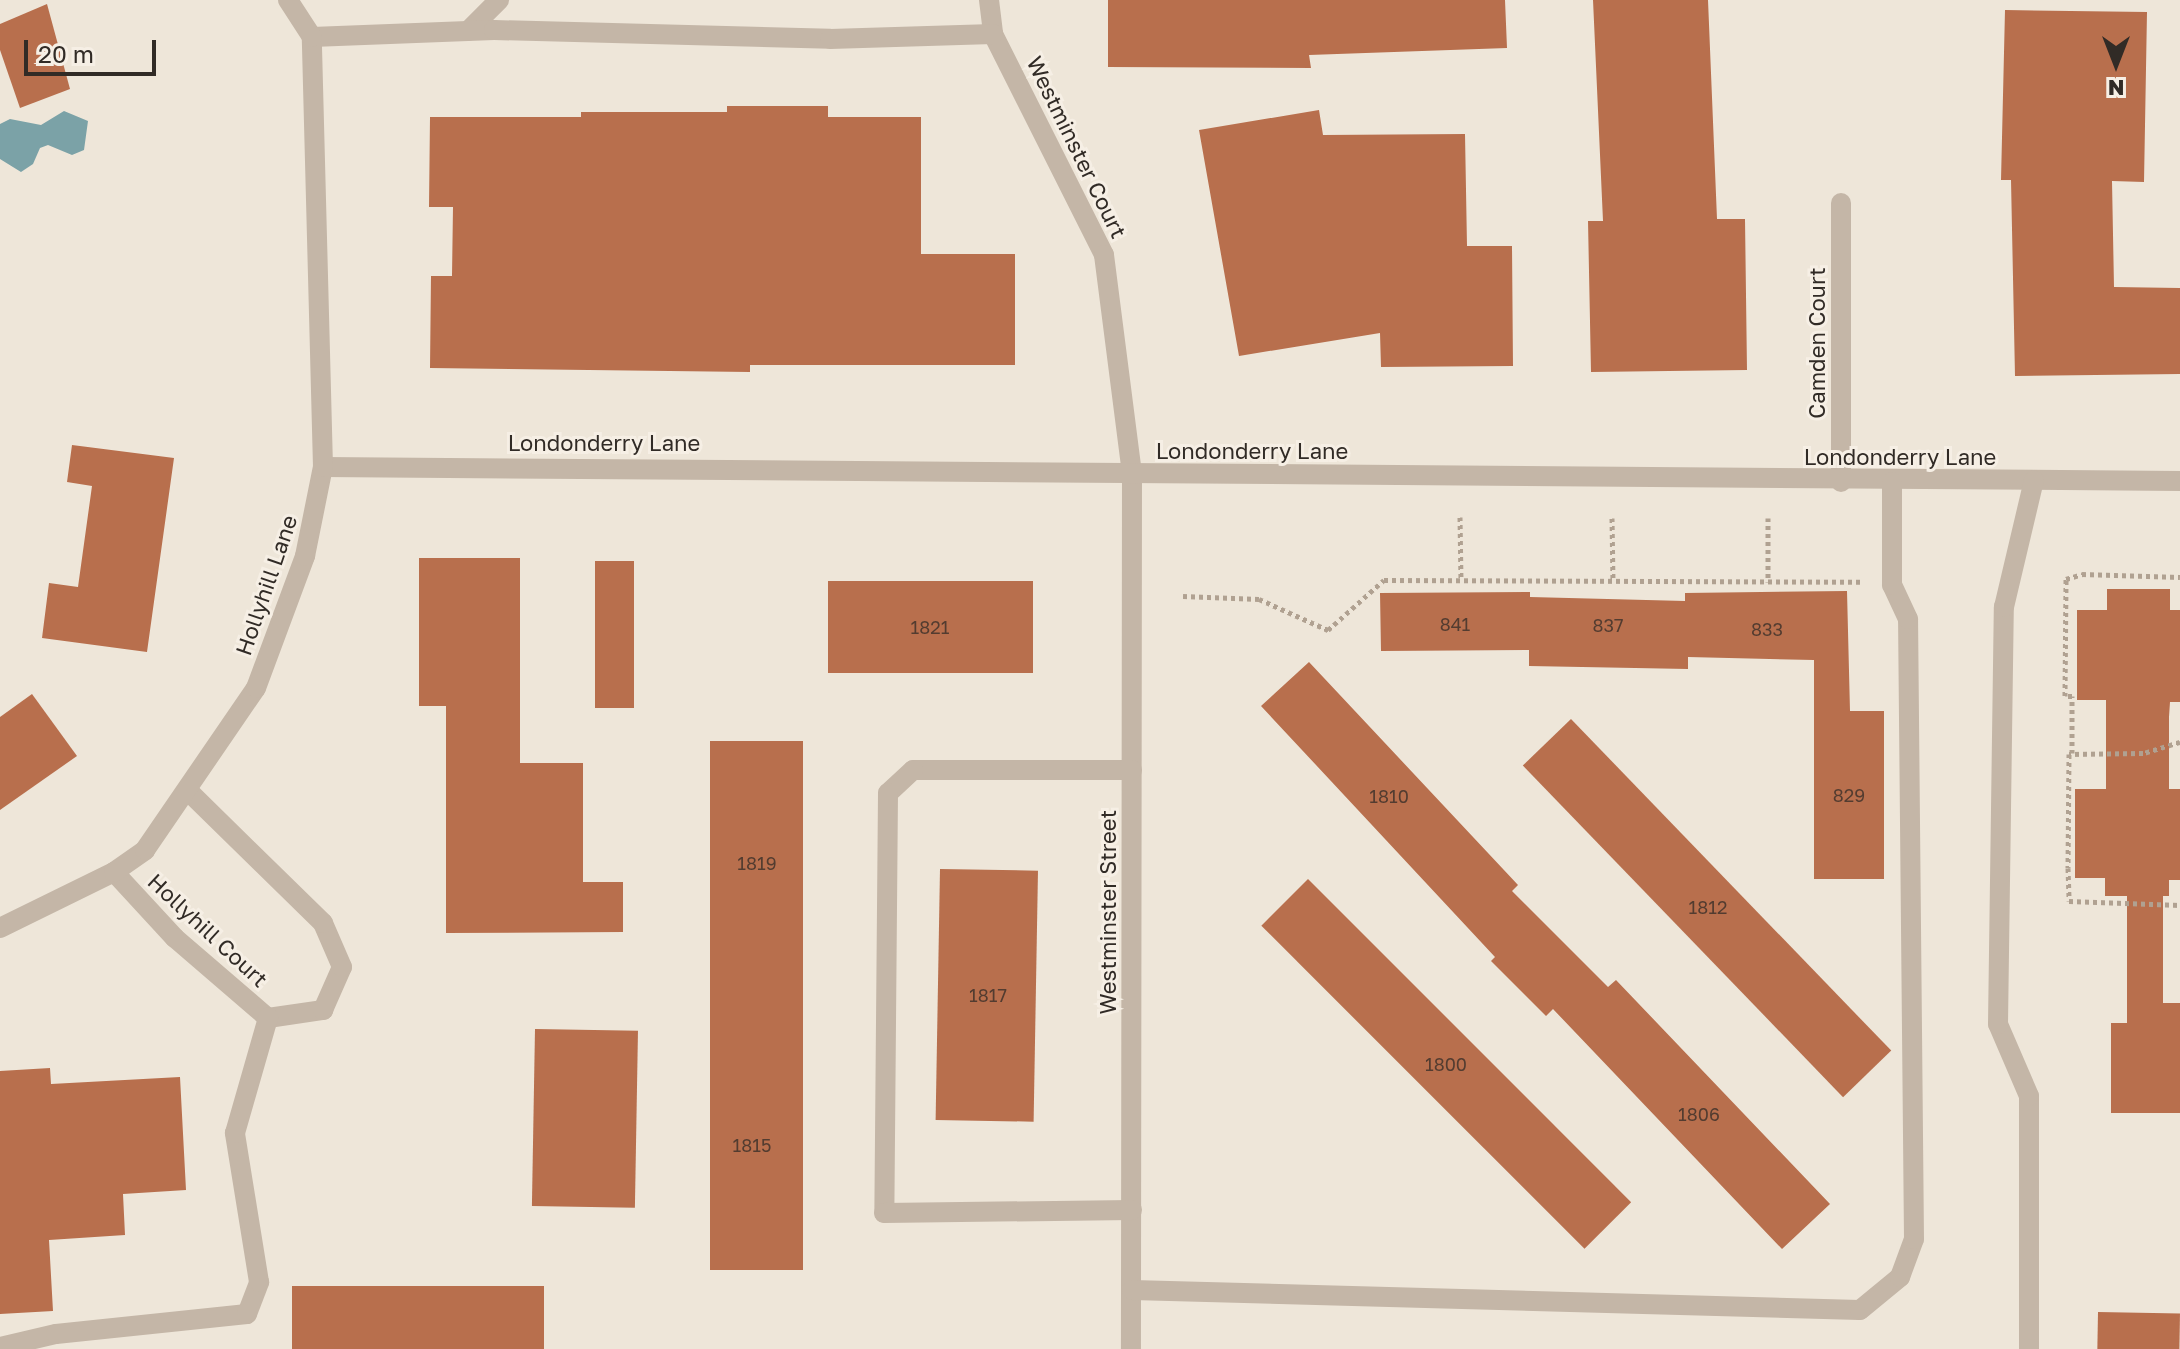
<!DOCTYPE html>
<html>
<head>
<meta charset="utf-8">
<style>
	body { margin:0 }
	#map { position:relative; width:2180px; height:1349px; overflow:hidden; background:#eee6d9; font-family:"Golos Text",sans-serif }
	div>[style] { position:absolute }
	.water>* { inset:0; background:#7ba2a7 }
	.building>* { inset:0; background:#b86f4d; transform-origin:0 0 }
	.path>* { height:5px; margin-top:-2.5px; transform-origin:0; background:repeating-linear-gradient(90deg,#b0a191 0 4px,transparent 0 8px) }
	.minor>* { height:20px; margin:-10px; padding:0 10px; transform-origin:10px; border-radius:10px; background:#c4b6a7 }
	span { translate:-50% -50%; white-space:nowrap; text-align:center; line-height:1.15; -webkit-text-stroke:6px #f6efe5; paint-order:stroke }
	.number-label { font-size:18px; color:#533c30 }
	.number-label span { -webkit-text-stroke-width:0 }
	.street-label { font-size:22px; color:#312b26 }
	.north { position:absolute; left:2076px; top:24px; width:80px; height:80px; -webkit-text-stroke:6px #f6efe5; paint-order:stroke; rotate:180deg; font-size:22px; font-weight:700; line-height:32px; text-align:center; color:#312b26 }
	.north::after { content:''; display:block; margin:auto; width:28px; height:36px; background:#312b26; clip-path:polygon(50% 0,100% 100%,50% 72%,0 100%) }
	.scale { position:absolute; left:24px; top:40px; width:132px; height:36px; box-sizing:border-box; border:4px solid #312b26; border-top:0; padding-left:10px; font-size:24px; line-height:28px; white-space:nowrap; color:#312b26; -webkit-text-stroke:6px #f6efe5; paint-order:stroke }
</style>
</head>
<body>
<div id="map">
	<div class="water">
		<div style="clip-path:polygon(64px 111px,88px 121px,84px 150px,72px 155px,48px 145px,40px 148px,33px 164px,21px 172px,0 159px,0 124px,10px 119px,41px 125px)"></div>
	</div>
	<div class="building">
		<div style="clip-path:polygon(1108px 0,1505px 0,1507px 48px,1309px 55px,1311px 68px,1108px 67px)"></div>
		<div style="clip-path:polygon(1593px 0,1708px 0,1717px 219px,1745px 219px,1747px 370px,1591px 372px,1588px 221px,1603px 221px)"></div>
		<div style="clip-path:polygon(47px 4px,70px 89px,20px 108px,0 50px,0 24px)"></div>
		<div style="clip-path:polygon(2005px 10px,2147px 12px,2144px 182px,2112px 181px,2114px 287px,2180px 288px,2180px 374px,2015px 376px,2011px 180px,2001px 180px)"></div>
		<div style="clip-path:polygon(727px 106px,828px 106px,828px 117px,921px 117px,921px 254px,1015px 254px,1015px 365px,750px 365px,750px 372px,430px 368px,431px 276px,452px 276px,453px 207px,429px 207px,430px 117px,581px 117px,581px 112px,727px 112px)"></div>
		<div style="clip-path:polygon(1319px 110px,1323px 135px,1465px 134px,1467px 246px,1512px 246px,1513px 366px,1381px 367px,1380px 333px,1239px 356px,1199px 130px)"></div>
		<div style="clip-path:polygon(72px 445px,174px 458px,147px 652px,42px 638px,49px 583px,78px 587px,92px 486px,67px 482px)"></div>
		<div style="clip-path:polygon(419px 558px,520px 558px,520px 763px,583px 763px,583px 882px,623px 882px,623px 932px,446px 933px,446px 706px,419px 706px)"></div>
		<div style="left:595px;top:561px;width:39px;height:147px"></div>
		<div style="left:828px;top:581px;width:205px;height:92px"></div>
		<div style="clip-path:polygon(2107px 589px,2170px 589px,2170px 610px,2180px 610px,2180px 702px,2170px 702px,2169px 717px,2169px 789px,2180px 789px,2180px 880px,2169px 880px,2169px 896px,2163px 896px,2163px 1003px,2180px 1003px,2180px 1113px,2111px 1113px,2111px 1023px,2127px 1023px,2127px 896px,2105px 896px,2105px 878px,2075px 878px,2075px 789px,2106px 789px,2106px 700px,2077px 700px,2077px 610px,2107px 610px)"></div>
		<div style="clip-path:polygon(1847px 591px,1850px 711px,1884px 711px,1884px 879px,1814px 879px,1814px 660px,1688px 657px,1688px 669px,1529px 666px,1529px 650px,1381px 651px,1380px 593px,1530px 592px,1530px 597px,1685px 601px,1685px 593px)"></div>
		<div style="clip-path:polygon(1309px 662px,1518px 885px,1512px 891px,1608px 987px,1616px 980px,1830px 1204px,1782px 1249px,1553px 1009px,1546px 1016px,1491px 961px,1495px 957px,1261px 706px)"></div>
		<div style="clip-path:polygon(32px 694px,77px 756px,0 810px,0 717px)"></div>
		<div style="left:1571px;top:719px;width:461px;height:67px;rotate:46deg"></div>
		<div style="left:710px;top:741px;width:93px;height:529px"></div>
		<div style="left:940px;top:869px;width:98px;height:251px;rotate:1deg"></div>
		<div style="left:1308px;top:879px;width:457px;height:66px;rotate:45deg"></div>
		<div style="left:535px;top:1029px;width:103px;height:177px;rotate:1deg"></div>
		<div style="clip-path:polygon(50px 1068px,51px 1084px,180px 1077px,186px 1190px,123px 1194px,125px 1235px,49px 1240px,53px 1311px,0 1314px,0 1071px)"></div>
		<div style="left:292px;top:1286px;width:252px;height:63px"></div>
		<div style="left:2098px;top:1312px;width:82px;height:37px;rotate:1deg"></div>
	</div>
	<div class="path">
		<div style="left:1460px;top:517px;width:63px;rotate:89.1deg"></div>
		<div style="left:1612px;top:518px;width:63px;rotate:89.1deg"></div>
		<div style="left:1768px;top:518px;width:64px;rotate:90deg"></div>
		<div style="left:1183px;top:596px;width:76px;rotate:2.3deg"></div>
		<div style="left:1259px;top:599px;width:76px;rotate:24.2deg"></div>
		<div style="left:1328px;top:630px;width:75px;rotate:-41.8deg"></div>
		<div style="left:1384px;top:580px;width:476px;rotate:0.2deg"></div>
		<div style="left:2180px;top:742px;width:39px;rotate:163deg"></div>
		<div style="left:2143px;top:753px;width:74px;rotate:179.2deg"></div>
		<div style="left:2069px;top:754px;width:114px;rotate:90.5deg"></div>
		<div style="left:2068px;top:868px;width:33px;rotate:88deg"></div>
		<div style="left:2069px;top:901px;width:111px;rotate:2.1deg"></div>
		<div style="left:2072px;top:753px;width:57px;rotate:-90deg"></div>
		<div style="left:2072px;top:696px;width:7px;rotate:180deg"></div>
		<div style="left:2065px;top:696px;width:117px;rotate:-89.5deg"></div>
		<div style="left:2066px;top:579px;width:17px;rotate:-17deg"></div>
		<div style="left:2082px;top:574px;width:98px;rotate:1.8deg"></div>
	</div>
	<div class="minor">
		<div style="left:989px;top:0;width:34px;rotate:83deg"></div>
		<div style="left:993px;top:34px;width:247px;rotate:63.3deg"></div>
		<div style="left:1104px;top:255px;width:222px;rotate:82.7deg"></div>
		<div style="left:1132px;top:475px;width:874px;rotate:90.07deg"></div>
		<div style="left:468px;top:31px;width:44px;rotate:-45deg"></div>
		<div style="left:312px;top:37px;width:182px;rotate:-2.2deg"></div>
		<div style="left:494px;top:30px;width:336px;rotate:1.5deg"></div>
		<div style="left:830px;top:39px;width:163px;rotate:-1.8deg"></div>
		<div style="left:1841px;top:203px;width:279px;rotate:90deg"></div>
		<div style="left:323px;top:467px;width:1857px;rotate:0.43deg"></div>
		<div style="left:1132px;top:770px;width:219px;rotate:180deg"></div>
		<div style="left:913px;top:770px;width:34px;rotate:137deg"></div>
		<div style="left:888px;top:793px;width:420px;rotate:90.5deg"></div>
		<div style="left:884px;top:1213px;width:248px;rotate:-0.7deg"></div>
		<div style="left:114px;top:872px;width:90px;rotate:47.3deg"></div>
		<div style="left:175px;top:938px;width:123px;rotate:40.7deg"></div>
		<div style="left:268px;top:1018px;width:56px;rotate:-8.3deg"></div>
		<div style="left:323px;top:1010px;width:47px;rotate:-66.2deg"></div>
		<div style="left:342px;top:967px;width:48px;rotate:-113.4deg"></div>
		<div style="left:323px;top:923px;width:189px;rotate:-135.6deg"></div>
		<div style="left:0;top:928px;width:127px;rotate:-26.2deg"></div>
		<div style="left:114px;top:872px;width:38px;rotate:-35deg"></div>
		<div style="left:145px;top:850px;width:196px;rotate:-55.6deg"></div>
		<div style="left:256px;top:688px;width:141px;rotate:-69.6deg"></div>
		<div style="left:305px;top:556px;width:91px;rotate:-78.6deg"></div>
		<div style="left:323px;top:467px;width:430px;rotate:-91.5deg"></div>
		<div style="left:312px;top:37px;width:44px;rotate:-123deg"></div>
		<div style="left:1132px;top:1290px;width:728px;rotate:1.57deg"></div>
		<div style="left:1860px;top:1310px;width:52px;rotate:-39.5deg"></div>
		<div style="left:1900px;top:1277px;width:40px;rotate:-69.8deg"></div>
		<div style="left:1914px;top:1239px;width:620px;rotate:-90.55deg"></div>
		<div style="left:1908px;top:619px;width:38px;rotate:-115deg"></div>
		<div style="left:1892px;top:585px;width:103px;rotate:-90deg"></div>
		<div style="left:0;top:1347px;width:57px;rotate:-13.1deg"></div>
		<div style="left:56px;top:1334px;width:192px;rotate:-6deg"></div>
		<div style="left:247px;top:1314px;width:34px;rotate:-69deg"></div>
		<div style="left:259px;top:1282px;width:151px;rotate:-99.2deg"></div>
		<div style="left:235px;top:1133px;width:120px;rotate:-74deg"></div>
		<div style="left:2029px;top:1349px;width:253px;rotate:-90deg"></div>
		<div style="left:2029px;top:1096px;width:78px;rotate:-113.3deg"></div>
		<div style="left:1998px;top:1024px;width:417px;rotate:-89.2deg"></div>
		<div style="left:2004px;top:607px;width:130px;rotate:-76.7deg"></div>
	</div>
	<div class="number-label">
		<span style="left:1455px;top:624px">841</span>
		<span style="left:1608px;top:625px">837</span>
		<span style="left:930px;top:627px">1821</span>
		<span style="left:1767px;top:629px">833</span>
		<span style="left:1849px;top:795px">829</span>
		<span style="left:1389px;top:796px">1810</span>
		<span style="left:757px;top:863px">1819</span>
		<span style="left:1708px;top:907px">1812</span>
		<span style="left:988px;top:995px">1817</span>
		<span style="left:1446px;top:1064px">1800</span>
		<span style="left:1699px;top:1114px">1806</span>
		<span style="left:752px;top:1145px">1815</span>
	</div>
	<div class="street-label">
		<span style="left:1077px;top:147px;rotate:64deg">Westminster Court</span>
		<span style="left:1817px;top:343px;rotate:-90deg">Camden Court</span>
		<span style="left:604px;top:443px">Londonderry Lane</span>
		<span style="left:1252px;top:451px">Londonderry Lane</span>
		<span style="left:1900px;top:457px">Londonderry Lane</span>
		<span style="left:266px;top:585px;rotate:-71deg">Hollyhill Lane</span>
		<span style="left:1108px;top:912px;rotate:-90deg">Westminster Street</span>
		<span style="left:208px;top:930px;rotate:43deg">Hollyhill Court</span>
	</div>
	<div class="north">N</div>
	<div class="scale">20 m</div>
</div>
</body>
</html>
